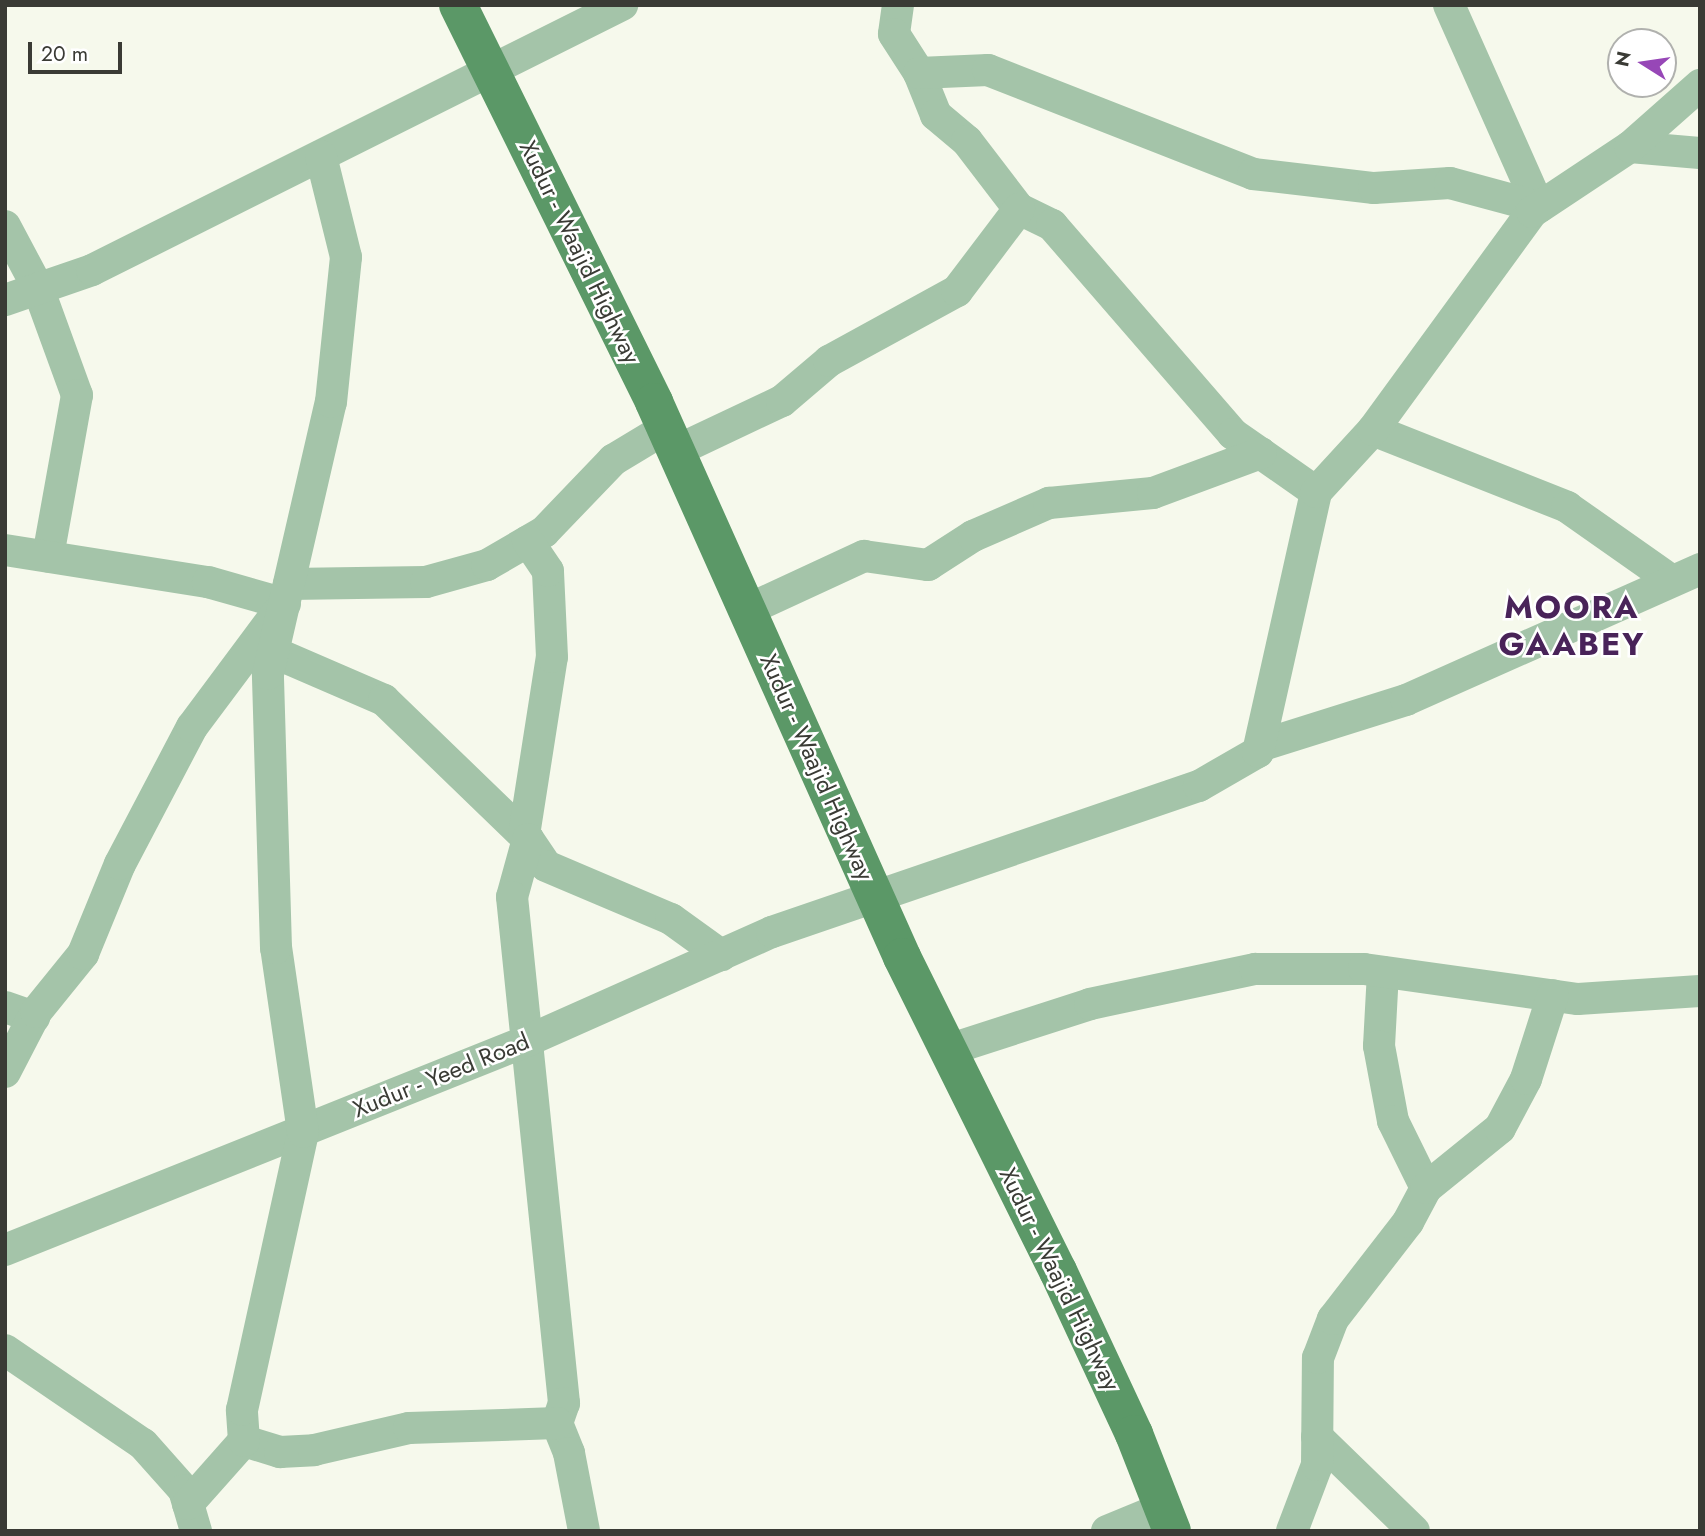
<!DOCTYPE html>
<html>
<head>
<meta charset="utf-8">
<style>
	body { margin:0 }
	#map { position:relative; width:1705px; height:1536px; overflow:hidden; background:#f6f9ec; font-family:Jost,sans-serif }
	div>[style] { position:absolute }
	.minor>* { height:32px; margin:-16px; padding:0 16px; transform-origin:16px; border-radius:16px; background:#a4c4a9 }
	.major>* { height:38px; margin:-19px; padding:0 19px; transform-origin:19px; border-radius:19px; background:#5b9867 }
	span { translate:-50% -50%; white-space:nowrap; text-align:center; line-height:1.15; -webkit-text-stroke:5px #fff; paint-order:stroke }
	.street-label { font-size:24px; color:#3a3b35 }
	.district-label { font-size:32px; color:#492359; font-weight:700; letter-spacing:2px }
	.frame { position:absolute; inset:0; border:7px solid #3a3b35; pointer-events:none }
	.north { position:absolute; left:1607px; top:28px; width:70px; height:70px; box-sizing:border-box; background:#fff; border:2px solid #b0b1ae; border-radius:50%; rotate:282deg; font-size:19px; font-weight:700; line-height:28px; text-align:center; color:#3a3b35 }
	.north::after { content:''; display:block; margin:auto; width:24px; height:32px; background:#9747b7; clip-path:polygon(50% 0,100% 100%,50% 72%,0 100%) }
	.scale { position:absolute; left:28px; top:42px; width:94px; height:32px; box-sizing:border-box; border:4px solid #3a3b35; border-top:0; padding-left:9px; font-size:21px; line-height:24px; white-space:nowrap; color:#3a3b35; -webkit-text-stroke:5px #fff; paint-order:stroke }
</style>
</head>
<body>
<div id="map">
	<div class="minor">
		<div style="left:898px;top:5px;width:29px;rotate:98deg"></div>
		<div style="left:894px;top:34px;width:46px;rotate:57.3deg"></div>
		<div style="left:919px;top:73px;width:45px;rotate:68deg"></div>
		<div style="left:936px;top:115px;width:40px;rotate:40deg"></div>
		<div style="left:967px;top:141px;width:86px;rotate:52.6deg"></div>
		<div style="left:1019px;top:209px;width:37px;rotate:26deg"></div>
		<div style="left:1052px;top:225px;width:276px;rotate:49.1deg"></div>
		<div style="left:1233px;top:434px;width:101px;rotate:34.9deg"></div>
		<div style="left:1449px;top:5px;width:221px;rotate:66deg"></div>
		<div style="left:919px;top:73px;width:69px;rotate:-2.5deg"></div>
		<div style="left:988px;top:70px;width:285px;rotate:21.4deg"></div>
		<div style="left:1253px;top:174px;width:122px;rotate:6.6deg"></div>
		<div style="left:1374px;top:188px;width:76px;rotate:-3.8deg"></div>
		<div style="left:1450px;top:183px;width:92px;rotate:15.1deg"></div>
		<div style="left:1630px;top:147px;width:70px;rotate:4.9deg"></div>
		<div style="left:5px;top:226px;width:70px;rotate:62deg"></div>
		<div style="left:38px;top:288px;width:114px;rotate:70deg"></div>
		<div style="left:77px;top:395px;width:164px;rotate:100.2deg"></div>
		<div style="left:5px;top:300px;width:92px;rotate:-19deg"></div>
		<div style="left:92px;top:270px;width:593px;rotate:-26.57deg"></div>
		<div style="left:1373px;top:430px;width:209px;rotate:21.6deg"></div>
		<div style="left:1567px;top:507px;width:127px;rotate:35.1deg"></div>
		<div style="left:676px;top:451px;width:117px;rotate:-25.3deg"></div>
		<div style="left:782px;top:401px;width:62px;rotate:-40.4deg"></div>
		<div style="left:829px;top:361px;width:146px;rotate:-28.7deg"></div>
		<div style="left:957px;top:291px;width:103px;rotate:-52.9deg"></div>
		<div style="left:5px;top:550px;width:206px;rotate:9deg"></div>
		<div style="left:208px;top:582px;width:80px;rotate:15.9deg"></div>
		<div style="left:289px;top:584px;width:137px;rotate:-0.8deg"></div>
		<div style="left:426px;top:582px;width:63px;rotate:-15.6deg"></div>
		<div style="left:487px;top:565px;width:66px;rotate:-30.1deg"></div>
		<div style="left:544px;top:532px;width:100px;rotate:-46.2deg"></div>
		<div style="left:613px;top:460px;width:62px;rotate:-31.1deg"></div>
		<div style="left:747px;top:610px;width:129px;rotate:-24.8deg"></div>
		<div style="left:864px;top:556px;width:65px;rotate:8deg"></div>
		<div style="left:928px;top:565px;width:54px;rotate:-32.8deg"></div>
		<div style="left:973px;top:536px;width:83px;rotate:-23.5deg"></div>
		<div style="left:1049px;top:503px;width:104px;rotate:-5.5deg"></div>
		<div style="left:1153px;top:493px;width:115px;rotate:-20.3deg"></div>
		<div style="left:273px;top:652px;width:121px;rotate:23.4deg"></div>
		<div style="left:384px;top:700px;width:200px;rotate:44deg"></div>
		<div style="left:528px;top:839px;width:32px;rotate:56deg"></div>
		<div style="left:546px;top:866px;width:136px;rotate:23deg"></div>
		<div style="left:671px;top:919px;width:62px;rotate:35.8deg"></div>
		<div style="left:1260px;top:746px;width:153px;rotate:-17.5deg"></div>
		<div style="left:1406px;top:700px;width:322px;rotate:-24deg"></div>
		<div style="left:524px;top:835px;width:180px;rotate:-81.1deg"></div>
		<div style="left:552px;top:657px;width:86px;rotate:-92.7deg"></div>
		<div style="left:548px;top:571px;width:36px;rotate:-124deg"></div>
		<div style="left:528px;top:839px;width:60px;rotate:105.4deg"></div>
		<div style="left:512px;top:897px;width:509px;rotate:84.13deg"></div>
		<div style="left:564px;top:1403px;width:21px;rotate:109deg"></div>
		<div style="left:557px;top:1423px;width:32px;rotate:68deg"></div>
		<div style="left:569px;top:1453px;width:79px;rotate:79.1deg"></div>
		<div style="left:1383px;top:972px;width:74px;rotate:93.1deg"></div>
		<div style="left:1379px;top:1046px;width:76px;rotate:79.4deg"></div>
		<div style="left:1393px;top:1121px;width:75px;rotate:63.8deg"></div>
		<div style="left:5px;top:1007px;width:31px;rotate:19deg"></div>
		<div style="left:948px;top:1050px;width:149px;rotate:-17.9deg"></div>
		<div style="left:1090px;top:1004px;width:169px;rotate:-12deg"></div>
		<div style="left:1255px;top:969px;width:109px"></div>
		<div style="left:1364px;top:969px;width:216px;rotate:8deg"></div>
		<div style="left:1578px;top:999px;width:122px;rotate:-3.8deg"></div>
		<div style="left:5px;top:1072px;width:68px;rotate:-62.7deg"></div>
		<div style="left:36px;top:1012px;width:75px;rotate:-51deg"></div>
		<div style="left:83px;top:954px;width:97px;rotate:-67.7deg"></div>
		<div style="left:120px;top:864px;width:155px;rotate:-62.3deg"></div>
		<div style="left:192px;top:727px;width:142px;rotate:-53.3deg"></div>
		<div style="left:5px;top:1250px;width:562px;rotate:-21.82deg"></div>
		<div style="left:527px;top:1041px;width:268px;rotate:-24deg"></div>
		<div style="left:772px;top:932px;width:451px;rotate:-18.9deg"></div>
		<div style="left:1199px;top:786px;width:68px;rotate:-30deg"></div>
		<div style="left:1258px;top:752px;width:266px;rotate:-77.4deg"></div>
		<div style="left:1316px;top:492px;width:84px;rotate:-47.4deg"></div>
		<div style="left:1373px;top:430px;width:270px;rotate:-53.9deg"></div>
		<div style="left:1532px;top:212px;width:118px;rotate:-33.6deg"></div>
		<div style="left:1630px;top:147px;width:94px;rotate:-41.5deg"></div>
		<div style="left:5px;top:1350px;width:167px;rotate:34.3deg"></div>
		<div style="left:143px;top:1444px;width:62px;rotate:48.3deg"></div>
		<div style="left:184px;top:1490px;width:43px;rotate:73.7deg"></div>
		<div style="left:1317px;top:1437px;width:135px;rotate:44.1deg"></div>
		<div style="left:244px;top:1441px;width:38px;rotate:17deg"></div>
		<div style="left:280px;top:1452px;width:34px;rotate:-3deg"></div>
		<div style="left:314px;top:1450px;width:98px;rotate:-13deg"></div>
		<div style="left:409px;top:1428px;width:148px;rotate:-1.9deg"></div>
		<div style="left:188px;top:1504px;width:84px;rotate:-48.4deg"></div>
		<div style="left:244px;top:1441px;width:31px;rotate:-94deg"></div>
		<div style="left:242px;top:1410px;width:285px;rotate:-77.6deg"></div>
		<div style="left:303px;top:1132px;width:186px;rotate:-98.3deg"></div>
		<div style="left:276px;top:948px;width:274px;rotate:-91.7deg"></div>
		<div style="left:268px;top:674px;width:279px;rotate:-77deg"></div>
		<div style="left:331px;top:402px;width:146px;rotate:-84.1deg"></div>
		<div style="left:346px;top:257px;width:104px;rotate:-103.9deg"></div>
		<div style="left:1107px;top:1531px;width:61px;rotate:-22.3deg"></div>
		<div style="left:1292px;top:1531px;width:71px;rotate:-69.3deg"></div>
		<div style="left:1317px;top:1465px;width:107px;rotate:-89.5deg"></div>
		<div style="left:1318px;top:1358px;width:42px;rotate:-69deg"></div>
		<div style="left:1333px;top:1319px;width:123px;rotate:-52.3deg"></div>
		<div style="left:1408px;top:1222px;width:38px;rotate:-62deg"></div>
		<div style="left:1426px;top:1188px;width:95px;rotate:-39deg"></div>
		<div style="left:1500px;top:1128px;width:55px;rotate:-62deg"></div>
		<div style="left:1526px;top:1079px;width:88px;rotate:-72.2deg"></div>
	</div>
	<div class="major">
		<div style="left:458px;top:5px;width:443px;rotate:63.7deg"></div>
		<div style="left:654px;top:402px;width:608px;rotate:65.92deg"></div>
		<div style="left:902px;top:957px;width:351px;rotate:63.6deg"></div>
		<div style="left:1058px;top:1271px;width:180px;rotate:65deg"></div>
		<div style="left:1134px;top:1434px;width:104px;rotate:68.6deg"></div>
	</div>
	<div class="street-label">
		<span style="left:580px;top:252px;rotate:64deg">Xudur - Waajid Highway</span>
		<span style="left:817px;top:767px;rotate:66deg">Xudur - Waajid Highway</span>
		<span style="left:441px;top:1075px;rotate:-22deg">Xudur - Yeed Road</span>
		<span style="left:1060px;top:1279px;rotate:64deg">Xudur - Waajid Highway</span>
	</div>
	<div class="district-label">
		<span style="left:1572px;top:626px">MOORA<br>GAABEY</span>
	</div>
	<div class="frame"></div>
	<div class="north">N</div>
	<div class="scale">20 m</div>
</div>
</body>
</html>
